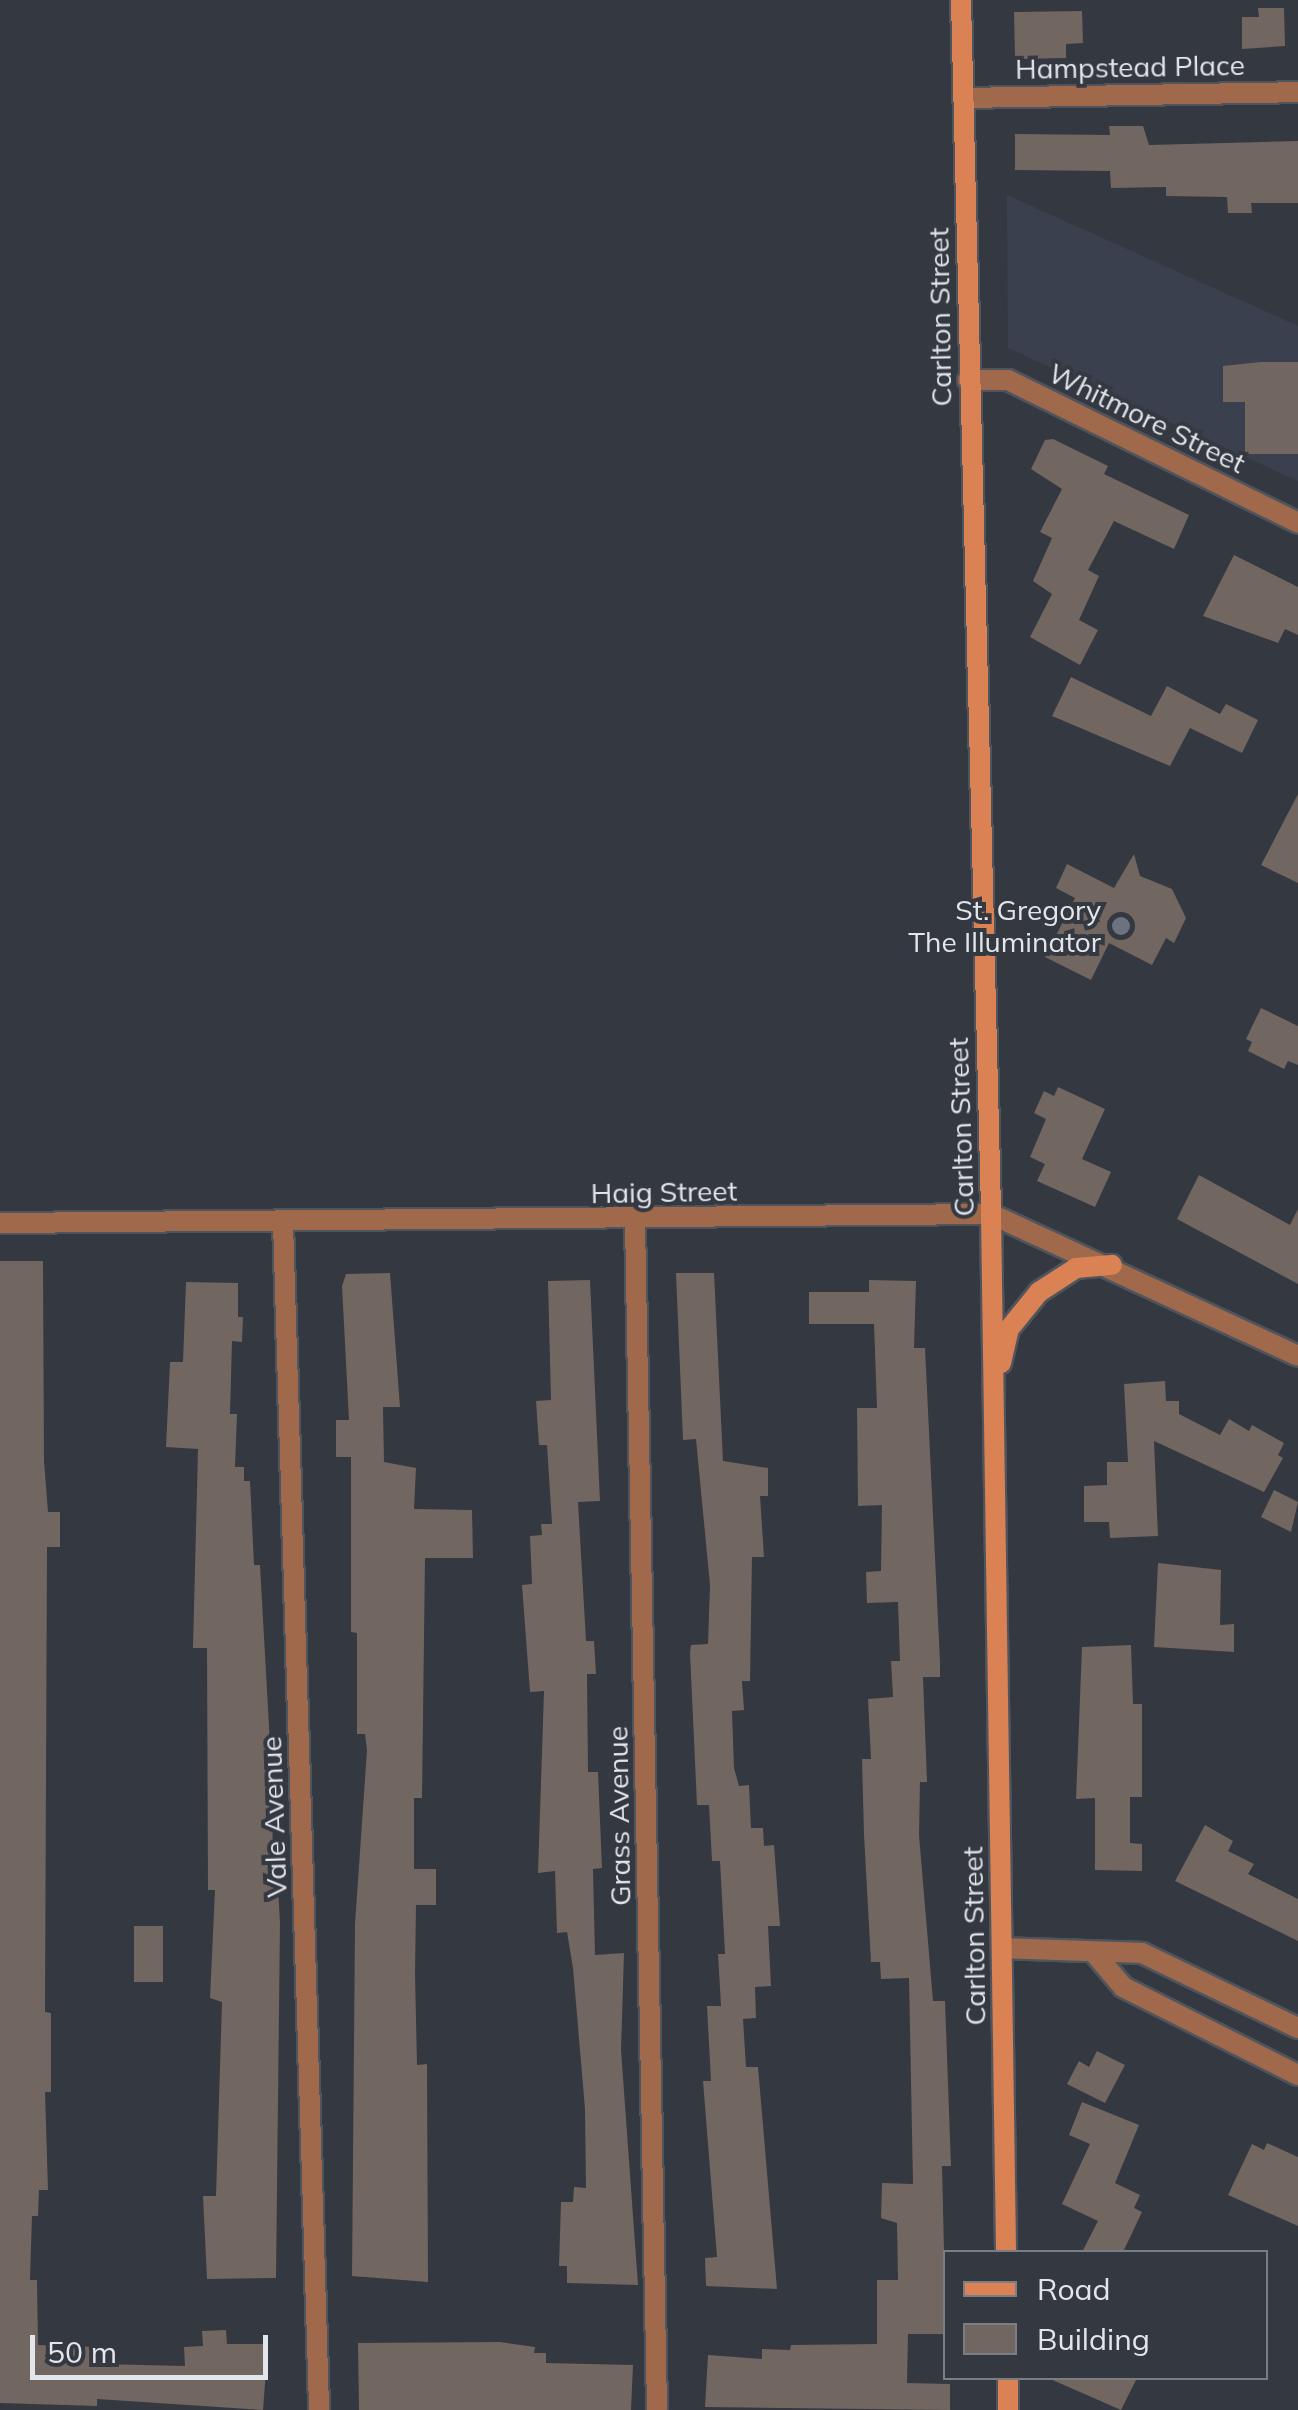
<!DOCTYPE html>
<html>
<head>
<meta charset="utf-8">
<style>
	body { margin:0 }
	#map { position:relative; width:1298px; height:2410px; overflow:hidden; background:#343841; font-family:Mulish,sans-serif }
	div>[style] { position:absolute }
	.built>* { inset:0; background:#3b404f }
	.building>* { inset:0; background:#716660; transform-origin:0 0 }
	.roads { filter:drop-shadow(2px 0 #50545c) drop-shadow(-2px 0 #50545c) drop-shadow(0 2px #50545c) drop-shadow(0 -2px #50545c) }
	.minor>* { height:20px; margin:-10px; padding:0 10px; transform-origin:10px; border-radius:10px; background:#a0694c }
	.secondary>* { height:20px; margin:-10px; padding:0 10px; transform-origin:10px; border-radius:10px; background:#da8254 }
	.dots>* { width:28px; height:28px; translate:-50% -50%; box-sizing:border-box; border:5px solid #343841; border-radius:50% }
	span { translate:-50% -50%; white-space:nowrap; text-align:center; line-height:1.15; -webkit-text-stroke:8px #343841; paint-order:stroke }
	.street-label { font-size:28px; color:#e2e5ea }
	.poi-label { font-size:28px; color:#e2e5ea }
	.right { translate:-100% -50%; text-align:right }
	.legend { position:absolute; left:943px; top:2250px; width:325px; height:130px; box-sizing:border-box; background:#343841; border:2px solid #7a7d85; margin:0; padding:12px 18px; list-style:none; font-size:30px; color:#e2e5ea }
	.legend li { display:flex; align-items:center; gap:20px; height:50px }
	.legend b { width:50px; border:2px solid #7a7d85 }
	.scale { position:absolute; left:30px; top:2335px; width:238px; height:45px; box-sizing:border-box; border:5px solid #e2e5ea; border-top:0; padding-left:12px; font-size:30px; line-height:35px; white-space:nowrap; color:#e2e5ea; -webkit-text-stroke:8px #343841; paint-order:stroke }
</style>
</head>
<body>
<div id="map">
	<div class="built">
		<div style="clip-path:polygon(1007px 195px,1298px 326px,1298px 481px,1008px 348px)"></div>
	</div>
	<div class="building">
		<div style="clip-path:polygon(1258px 8px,1284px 8px,1285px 46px,1242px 49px,1242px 17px,1259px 17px)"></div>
		<div style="clip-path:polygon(1082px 11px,1083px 43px,1066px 44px,1066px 58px,1015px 59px,1014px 12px)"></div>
		<div style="clip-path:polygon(1109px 126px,1143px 126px,1149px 145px,1298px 141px,1298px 203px,1251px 203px,1252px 213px,1228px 213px,1227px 197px,1166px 196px,1166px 187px,1111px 188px,1110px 171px,1015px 170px,1015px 134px,1110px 135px)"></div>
		<div style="clip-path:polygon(1261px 362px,1298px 362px,1298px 454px,1245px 454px,1245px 402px,1223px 402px,1223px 366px)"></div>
		<div style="clip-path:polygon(1053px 439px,1108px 466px,1104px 474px,1189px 515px,1174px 549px,1114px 521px,1088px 570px,1099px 576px,1079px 620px,1098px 630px,1080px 665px,1030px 637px,1052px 594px,1033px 581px,1052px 538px,1040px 532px,1062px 489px,1031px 469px,1045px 440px)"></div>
		<div style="clip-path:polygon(1234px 555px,1298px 587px,1298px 635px,1285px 629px,1278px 643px,1203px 616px)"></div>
		<div style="clip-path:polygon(1071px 677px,1151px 716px,1167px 686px,1220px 714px,1226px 704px,1258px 720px,1242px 753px,1190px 728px,1170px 766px,1052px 716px)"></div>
		<div style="clip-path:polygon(1298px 794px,1298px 883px,1261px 865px)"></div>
		<div style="clip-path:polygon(1134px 854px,1140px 876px,1172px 889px,1186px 918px,1174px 943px,1166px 938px,1152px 965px,1109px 943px,1091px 980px,1045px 957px,1075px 898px,1056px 888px,1067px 864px,1114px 888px)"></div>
		<div style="clip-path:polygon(1261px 1008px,1298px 1026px,1298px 1065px,1288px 1061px,1284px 1069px,1248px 1051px,1252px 1042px,1246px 1039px)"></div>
		<div style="clip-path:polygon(1058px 1087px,1105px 1109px,1082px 1159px,1111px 1172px,1095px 1207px,1037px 1181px,1045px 1164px,1030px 1157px,1046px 1119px,1034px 1113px,1044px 1091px,1054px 1096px)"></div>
		<div style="clip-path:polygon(1199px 1175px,1290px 1225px,1298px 1209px,1298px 1284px,1177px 1219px)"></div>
		<div style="clip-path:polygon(0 1261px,43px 1261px,44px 1461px,48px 1512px,60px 1512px,60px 1547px,47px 1547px,45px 2012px,51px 2013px,51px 2092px,45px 2092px,48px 2190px,39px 2190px,38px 2216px,32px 2216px,30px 2280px,37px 2280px,38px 2345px,98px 2347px,98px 2364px,185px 2366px,184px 2347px,203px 2346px,202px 2331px,226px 2330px,227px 2344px,268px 2344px,263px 2410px,97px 2399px,97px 2406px,0 2403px)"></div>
		<div style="clip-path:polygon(390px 1273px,400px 1407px,383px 1407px,384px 1462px,416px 1468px,414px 1509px,472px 1510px,473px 1558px,425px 1558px,422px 1798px,414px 1798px,414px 1869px,436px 1869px,436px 1905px,416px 1905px,415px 1973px,417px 2065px,427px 2064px,428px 2282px,352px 2276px,355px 1924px,367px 1750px,365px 1734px,357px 1734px,357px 1633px,351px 1632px,351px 1457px,336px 1457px,336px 1420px,349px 1420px,342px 1286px,346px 1274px)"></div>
		<div style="clip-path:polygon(676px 1273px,714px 1273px,723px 1461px,768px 1468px,768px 1496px,760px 1496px,764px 1557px,752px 1557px,750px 1681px,742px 1681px,744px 1710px,732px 1711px,734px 1768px,739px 1786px,749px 1785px,751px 1828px,763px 1828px,764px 1846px,774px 1845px,780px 1926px,768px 1926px,771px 1986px,755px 1987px,756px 2018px,743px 2019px,746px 2067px,758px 2067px,777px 2289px,706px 2286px,705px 2258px,717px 2257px,703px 2081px,711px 2081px,707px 2006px,721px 2006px,718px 1954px,725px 1954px,720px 1861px,712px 1861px,709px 1805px,697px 1805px,690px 1653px,691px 1645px,708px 1644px,710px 1585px,696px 1439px,683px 1440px)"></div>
		<div style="clip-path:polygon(590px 1280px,600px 1501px,578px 1502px,586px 1641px,594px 1641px,596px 1674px,587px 1674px,588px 1772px,598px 1772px,602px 1868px,593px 1869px,595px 1955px,624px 1953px,621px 2050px,638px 2285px,567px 2283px,567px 2266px,559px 2266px,561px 2202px,573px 2202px,574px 2187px,586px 2188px,585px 2109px,573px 1968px,567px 1932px,557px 1933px,555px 1871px,538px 1873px,544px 1691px,530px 1692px,522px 1585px,532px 1584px,530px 1536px,542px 1535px,541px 1524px,552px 1524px,547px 1445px,539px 1445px,536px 1401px,551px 1400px,548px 1281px)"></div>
		<div style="clip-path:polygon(869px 1280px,916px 1281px,914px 1348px,925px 1348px,940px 1662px,940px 1677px,923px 1677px,927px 1782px,920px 1782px,919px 1835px,933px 2001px,945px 2001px,951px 2166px,942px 2166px,946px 2334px,908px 2334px,907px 2383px,950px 2384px,950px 2410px,705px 2407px,708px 2355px,762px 2359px,762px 2349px,790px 2350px,791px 2345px,877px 2344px,877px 2280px,898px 2280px,897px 2223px,881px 2218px,882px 2183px,913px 2184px,909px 1978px,881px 1979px,880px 1962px,871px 1962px,864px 1835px,862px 1759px,871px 1759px,868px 1699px,893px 1697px,891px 1661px,900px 1661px,898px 1602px,867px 1603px,866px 1572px,881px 1571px,882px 1505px,858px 1506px,857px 1408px,877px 1408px,874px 1324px,809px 1324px,809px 1292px,869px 1292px)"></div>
		<div style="clip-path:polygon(186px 1282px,238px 1283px,238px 1317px,243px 1317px,242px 1342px,232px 1341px,230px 1414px,237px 1414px,235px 1467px,244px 1467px,244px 1481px,250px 1481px,254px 1565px,260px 1565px,280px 1923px,276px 2278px,207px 2279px,203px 2196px,216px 2196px,222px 2002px,210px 1998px,215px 1890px,208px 1890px,207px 1648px,193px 1648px,198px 1449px,166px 1447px,170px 1362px,183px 1362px)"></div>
		<div style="clip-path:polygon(1165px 1381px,1166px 1401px,1179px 1401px,1179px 1414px,1220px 1435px,1229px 1419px,1249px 1431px,1252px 1425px,1284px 1443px,1278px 1455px,1283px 1458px,1264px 1492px,1154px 1441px,1158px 1536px,1110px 1538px,1109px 1522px,1084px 1522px,1084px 1486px,1107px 1485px,1107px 1462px,1128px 1462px,1124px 1384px)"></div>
		<div style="clip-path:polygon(1274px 1490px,1298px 1502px,1291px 1532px,1261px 1517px)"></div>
		<div style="clip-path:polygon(1158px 1563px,1221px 1570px,1220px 1625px,1234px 1624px,1234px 1652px,1154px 1647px)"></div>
		<div style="clip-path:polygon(1131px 1645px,1133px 1704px,1142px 1704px,1142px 1797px,1130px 1797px,1130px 1843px,1142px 1844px,1142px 1871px,1095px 1870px,1095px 1798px,1076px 1799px,1082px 1647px)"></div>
		<div style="clip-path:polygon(1205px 1825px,1233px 1841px,1228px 1851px,1254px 1864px,1248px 1874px,1298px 1899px,1298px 1941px,1175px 1881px)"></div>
		<div style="left:134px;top:1926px;width:29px;height:56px"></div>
		<div style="clip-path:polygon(1097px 2051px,1125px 2065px,1105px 2103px,1067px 2084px,1079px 2061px,1089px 2067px)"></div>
		<div style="clip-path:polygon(1082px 2102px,1139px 2125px,1115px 2183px,1140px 2195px,1134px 2208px,1142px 2212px,1123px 2252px,1082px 2252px,1098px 2221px,1062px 2204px,1090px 2144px,1069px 2135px)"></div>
		<div style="clip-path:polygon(1267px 2143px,1298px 2157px,1298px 2226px,1228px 2195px,1252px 2144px,1264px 2150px)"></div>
		<div style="clip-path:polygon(500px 2342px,535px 2347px,534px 2353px,546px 2353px,546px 2363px,633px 2365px,631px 2410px,359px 2410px,358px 2343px)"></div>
		<div style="clip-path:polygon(1048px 2378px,1137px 2378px,1121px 2410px)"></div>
	</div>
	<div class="roads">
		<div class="minor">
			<div style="left:963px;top:98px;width:335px;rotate:-1deg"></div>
			<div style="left:968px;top:380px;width:40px"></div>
			<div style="left:1008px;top:380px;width:323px;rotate:26.2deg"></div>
			<div style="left:635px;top:1221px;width:1189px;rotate:88.94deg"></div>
			<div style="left:283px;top:1222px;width:1189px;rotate:88.26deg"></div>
			<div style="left:0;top:1223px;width:991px;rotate:-0.52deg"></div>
			<div style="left:991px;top:1214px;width:338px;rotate:24.8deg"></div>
			<div style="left:1002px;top:1948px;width:140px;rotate:2deg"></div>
			<div style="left:1142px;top:1953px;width:173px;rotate:25.7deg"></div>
			<div style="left:1096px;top:1955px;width:42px;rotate:49.8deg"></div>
			<div style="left:1123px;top:1987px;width:196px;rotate:26.7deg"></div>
		</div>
		<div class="secondary">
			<div style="left:961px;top:0;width:1214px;rotate:88.58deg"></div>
			<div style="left:991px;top:1214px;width:1038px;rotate:89.17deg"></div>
			<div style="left:1001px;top:1363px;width:35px;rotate:-77deg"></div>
			<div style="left:1009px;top:1329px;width:48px;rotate:-51deg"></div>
			<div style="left:1039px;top:1292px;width:44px;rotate:-33deg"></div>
			<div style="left:1076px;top:1268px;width:36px;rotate:-5deg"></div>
			<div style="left:1008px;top:2378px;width:32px;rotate:90deg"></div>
		</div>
	</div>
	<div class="dots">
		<div style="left:1121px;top:926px;background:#6b7280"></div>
	</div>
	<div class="street-label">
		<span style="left:1130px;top:67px;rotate:-1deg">Hampstead Place</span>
		<span style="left:940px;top:317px;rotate:-91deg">Carlton Street</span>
		<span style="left:1147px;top:418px;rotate:26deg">Whitmore Street</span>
		<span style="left:961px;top:1127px;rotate:-92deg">Carlton Street</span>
		<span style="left:664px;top:1192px;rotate:-1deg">Haig Street</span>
		<span style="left:619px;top:1816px;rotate:-91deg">Grass Avenue</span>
		<span style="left:274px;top:1817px;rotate:-92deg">Vale Avenue</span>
		<span style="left:974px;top:1936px;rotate:-91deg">Carlton Street</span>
	</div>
	<div class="poi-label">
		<span class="right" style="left:1101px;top:926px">St. Gregory<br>The Illuminator</span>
	</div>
	<ul class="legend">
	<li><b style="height:12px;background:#da8254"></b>Road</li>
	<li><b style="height:28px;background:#716660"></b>Building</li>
	</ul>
	<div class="scale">50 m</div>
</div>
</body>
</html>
